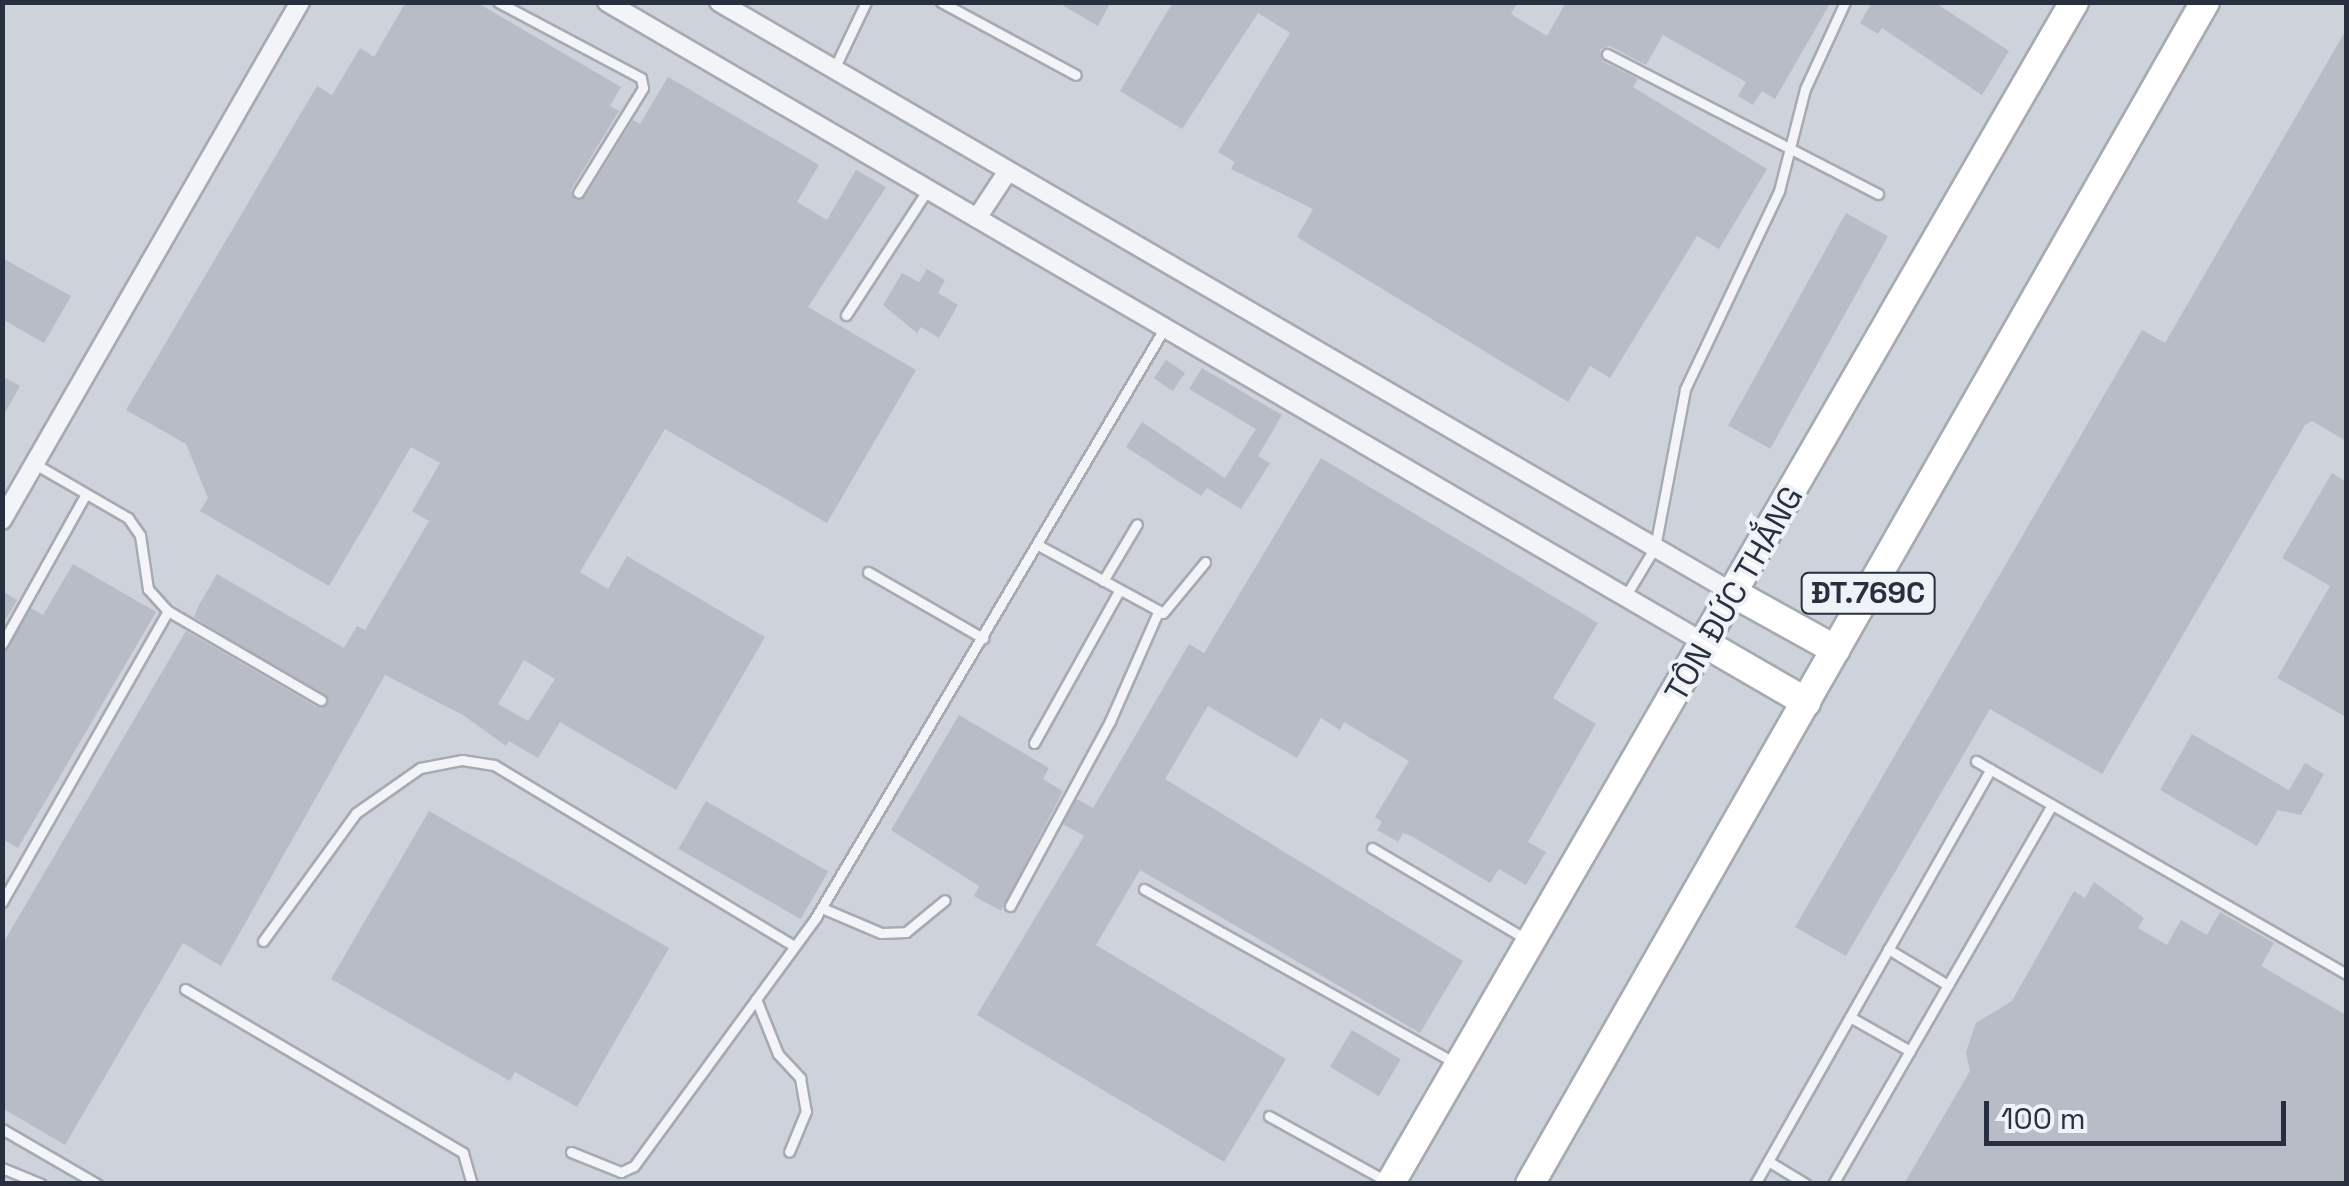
<!DOCTYPE html>
<html>
<head>
<meta charset="utf-8">
<style>
	body { margin:0 }
	#map { position:relative; width:2349px; height:1186px; overflow:hidden; background:#e0e3e9; font-family:"Space Grotesk",sans-serif }
	div>[style] { position:absolute }
	.built>* { inset:0; background:#ced2db; transform-origin:0 0 }
	.building>* { inset:0; background:#b7bcc6; transform-origin:0 0 }
	.roads { filter:drop-shadow(2px 0 #a5aab3) drop-shadow(-2px 0 #a5aab3) drop-shadow(0 2px #a5aab3) drop-shadow(0 -2px #a5aab3) }
	.lane>* { height:9px; margin:-4.5px; padding:0 4.5px; transform-origin:4.5px; border-radius:4.5px; background:#f3f4f7 }
	.street>* { height:18px; margin:-9px; padding:0 9px; transform-origin:9px; border-radius:9px; background:#f3f4f7 }
	.primary>* { height:28px; margin:-14px; padding:0 14px; transform-origin:14px; border-radius:14px; background:#fff }
	span { translate:-50% -50%; white-space:nowrap; text-align:center; line-height:1.15; -webkit-text-stroke:8px #eff2f6; paint-order:stroke }
	.shield-label span { padding:2px 8px; background:#eff2f6; border:2px solid; border-radius:8px; -webkit-text-stroke-width:0 }
	.shield-label { font-size:30px; color:#283040; font-weight:700 }
	.street-label { font-size:32px; color:#283040 }
	.frame { position:absolute; inset:0; border:5px solid #283040; pointer-events:none }
	.scale { position:absolute; left:1984px; top:1101px; width:302px; height:45px; box-sizing:border-box; border:5px solid #283040; border-top:0; padding-left:12px; font-size:30px; line-height:35px; white-space:nowrap; color:#283040; -webkit-text-stroke:8px #eff2f6; paint-order:stroke }
</style>
</head>
<body>
<div id="map">
	<div class="built">
		<div style="left:2px;top:3px;width:2344px;height:1180px"></div>
	</div>
	<div class="building">
		<div style="clip-path:polygon(evenodd,406px 2px,476px 2px,621px 87px,610px 106px,619px 111px,571px 190px,575px 200px,585px 197px,633px 120px,640px 124px,668px 77px,819px 165px,797px 202px,827px 220px,856px 170px,886px 187px,808px 307px,916px 370px,827px 523px,665px 429px,580px 572px,608px 589px,627px 556px,765px 637px,676px 790px,560px 722px,538px 758px,509px 741px,506px 746px,463px 715px,385px 675px,221px 966px,183px 943px,65px 1145px,2px 1108px,2px 945px,186px 631px,317px 707px,329px 701px,194px 617px,199px 605px,217px 574px,344px 648px,357px 626px,365px 630px,429px 521px,412px 511px,440px 463px,411px 447px,329px 586px,200px 511px,208px 498px,186px 444px,126px 410px,317px 86px,332px 95px,360px 48px,374px 57px,406px 2px,524px 660px,555px 679px,528px 721px,498px 704px,524px 660px)"></div>
		<div style="clip-path:polygon(1057px 2px,1111px 2px,1098px 26px)"></div>
		<div style="clip-path:polygon(1173px 2px,1518px 2px,1511px 14px,1547px 36px,1566px 2px,1831px 2px,1775px 99px,1762px 91px,1753px 105px,1738px 96px,1746px 82px,1663px 35px,1646px 65px,1610px 46px,1600px 49px,1602px 61px,1638px 79px,1633px 87px,1767px 169px,1719px 249px,1697px 236px,1610px 378px,1590px 366px,1568px 402px,1297px 237px,1313px 209px,1231px 169px,1235px 162px,1218px 152px,1290px 33px,1258px 13px,1182px 129px,1120px 91px)"></div>
		<div style="clip-path:polygon(1872px 2px,1934px 2px,2009px 51px,1982px 95px,1882px 28px,1878px 34px,1860px 23px)"></div>
		<div style="clip-path:polygon(2346px 30px,2346px 441px,2312px 421px,2305px 425px,2102px 774px,1990px 709px,1846px 956px,1795px 927px,2142px 330px,2165px 343px)"></div>
		<div style="left:1846px;top:213px;width:48px;height:243px;rotate:29deg"></div>
		<div style="clip-path:polygon(2px 258px,71px 296px,44px 343px,2px 319px)"></div>
		<div style="clip-path:polygon(927px 269px,945px 280px,938px 293px,958px 305px,939px 338px,921px 327px,917px 333px,883px 305px,902px 273px,919px 282px)"></div>
		<div style="left:1166px;top:360px;width:23px;height:22px;rotate:34deg"></div>
		<div style="clip-path:polygon(1202px 368px,1282px 415px,1258px 456px,1270px 463px,1241px 509px,1207px 488px,1201px 496px,1126px 447px,1142px 422px,1225px 478px,1256px 429px,1189px 389px)"></div>
		<div style="clip-path:polygon(2px 376px,20px 386px,2px 418px)"></div>
		<div style="clip-path:polygon(1321px 458px,1598px 623px,1553px 698px,1596px 724px,1528px 842px,1546px 852px,1526px 885px,1499px 869px,1490px 883px,1413px 837px,1403px 833px,1398px 842px,1377px 830px,1382px 822px,1375px 817px,1409px 761px,1344px 722px,1340px 730px,1321px 718px,1297px 758px,1208px 706px,1165px 779px,1463px 961px,1420px 1033px,1140px 870px,1096px 945px,1286px 1059px,1224px 1162px,977px 1015px,1084px 836px,1063px 824px,1077px 799px,1093px 808px,1189px 644px,1204px 653px)"></div>
		<div style="clip-path:polygon(2332px 473px,2346px 482px,2346px 717px,2277px 678px,2330px 586px,2282px 558px)"></div>
		<div style="clip-path:polygon(73px 564px,156px 612px,18px 848px,2px 839px,2px 652px,31px 608px,43px 615px)"></div>
		<div style="clip-path:polygon(2px 591px,17px 600px,2px 626px)"></div>
		<div style="clip-path:polygon(959px 715px,1049px 768px,1043px 779px,1063px 791px,1001px 911px,974px 896px,979px 886px,891px 830px)"></div>
		<div style="clip-path:polygon(2192px 734px,2289px 790px,2305px 763px,2324px 774px,2301px 815px,2278px 810px,2257px 846px,2160px 790px)"></div>
		<div style="left:706px;top:801px;width:141px;height:55px;rotate:30deg"></div>
		<div style="clip-path:polygon(429px 811px,669px 948px,577px 1107px,515px 1072px,510px 1081px,331px 979px)"></div>
		<div style="clip-path:polygon(2094px 882px,2144px 918px,2138px 928px,2167px 945px,2181px 920px,2207px 935px,2220px 912px,2274px 943px,2261px 966px,2346px 1015px,2346px 1184px,1904px 1184px,1970px 1071px,1966px 1052px,1976px 1023px,2012px 1001px,2074px 891px,2085px 898px)"></div>
		<div style="left:1352px;top:1030px;width:57px;height:43px;rotate:31deg"></div>
	</div>
	<div class="roads">
		<div class="lane">
			<div style="left:498px;top:2px;width:162px;rotate:28deg"></div>
			<div style="left:641px;top:78px;width:10px;rotate:79deg"></div>
			<div style="left:643px;top:88px;width:123px;rotate:121.8deg"></div>
			<div style="left:941px;top:2px;width:153px;rotate:28.4deg"></div>
			<div style="left:1607px;top:54px;width:305px;rotate:27.3deg"></div>
			<div style="left:834px;top:69px;width:74px;rotate:-64.5deg"></div>
			<div style="left:846px;top:315px;width:150px;rotate:-56.9deg"></div>
			<div style="left:35px;top:464px;width:108px;rotate:30.1deg"></div>
			<div style="left:128px;top:518px;width:21px;rotate:55deg"></div>
			<div style="left:140px;top:535px;width:55px;rotate:81.6deg"></div>
			<div style="left:148px;top:589px;width:30px;rotate:48deg"></div>
			<div style="left:168px;top:611px;width:177px;rotate:30.2deg"></div>
			<div style="left:1038px;top:545px;width:142px;rotate:28.5deg"></div>
			<div style="left:1163px;top:613px;width:66px;rotate:-50.5deg"></div>
			<div style="left:868px;top:572px;width:133px;rotate:29.9deg"></div>
			<div style="left:1103px;top:581px;width:66px;rotate:-59.2deg"></div>
			<div style="left:1625px;top:597px;width:58px;rotate:-59deg"></div>
			<div style="left:1655px;top:547px;width:161px;rotate:-79.2deg"></div>
			<div style="left:1685px;top:389px;width:219px;rotate:-64.6deg"></div>
			<div style="left:1779px;top:191px;width:105px;rotate:-75.7deg"></div>
			<div style="left:1805px;top:89px;width:96px;rotate:-65.3deg"></div>
			<div style="left:2px;top:644px;width:172px;rotate:-60.8deg"></div>
			<div style="left:1034px;top:743px;width:174px;rotate:-60.8deg"></div>
			<div style="left:1976px;top:761px;width:427px;rotate:29.9deg"></div>
			<div style="left:1372px;top:848px;width:179px;rotate:30.6deg"></div>
			<div style="left:1144px;top:889px;width:359px;rotate:29.2deg"></div>
			<div style="left:2px;top:902px;width:335px;rotate:-60.3deg"></div>
			<div style="left:1010px;top:906px;width:210px;rotate:-61.6deg"></div>
			<div style="left:1110px;top:721px;width:119px;rotate:-66.2deg"></div>
			<div style="left:822px;top:908px;width:64px;rotate:23deg"></div>
			<div style="left:881px;top:933px;width:25px;rotate:-2deg"></div>
			<div style="left:906px;top:932px;width:50px;rotate:-39.4deg"></div>
			<div style="left:263px;top:941px;width:158px;rotate:-54deg"></div>
			<div style="left:356px;top:813px;width:78px;rotate:-35.1deg"></div>
			<div style="left:420px;top:768px;width:43px;rotate:-10.8deg"></div>
			<div style="left:462px;top:760px;width:32px;rotate:9deg"></div>
			<div style="left:494px;top:765px;width:350px;rotate:31.1deg"></div>
			<div style="left:1888px;top:949px;width:70px;rotate:31deg"></div>
			<div style="left:185px;top:989px;width:323px;rotate:30.5deg"></div>
			<div style="left:463px;top:1153px;width:32px;rotate:74deg"></div>
			<div style="left:756px;top:999px;width:59px;rotate:68.2deg"></div>
			<div style="left:778px;top:1054px;width:33px;rotate:47deg"></div>
			<div style="left:800px;top:1078px;width:34px;rotate:80deg"></div>
			<div style="left:806px;top:1111px;width:44px;rotate:112.5deg"></div>
			<div style="left:1850px;top:1017px;width:69px;rotate:29.5deg"></div>
			<div style="left:1269px;top:1116px;width:136px;rotate:29deg"></div>
			<div style="left:2px;top:1129px;width:110px;rotate:30.1deg"></div>
			<div style="left:571px;top:1152px;width:54px;rotate:21.8deg"></div>
			<div style="left:621px;top:1172px;width:14px;rotate:-25deg"></div>
			<div style="left:634px;top:1166px;width:308px;rotate:-53.8deg"></div>
			<div style="left:816px;top:917px;width:685px;rotate:-59.39deg"></div>
			<div style="left:1768px;top:1161px;width:44px;rotate:31.2deg"></div>
			<div style="left:2px;top:1168px;width:42px;rotate:22.3deg"></div>
			<div style="left:1755px;top:1184px;width:477px;rotate:-60.4deg"></div>
			<div style="left:1833px;top:1184px;width:438px;rotate:-60deg"></div>
		</div>
		<div class="street">
			<div style="left:607px;top:2px;width:1273px;rotate:30.29deg"></div>
			<div style="left:719px;top:2px;width:1176px;rotate:30.23deg"></div>
			<div style="left:977px;top:218px;width:56px;rotate:-56.6deg"></div>
			<div style="left:2px;top:520px;width:598px;rotate:-60.09deg"></div>
		</div>
		<div class="primary">
			<div style="left:1735px;top:594px;width:115px;rotate:29deg"></div>
			<div style="left:1706px;top:644px;width:116px;rotate:30.1deg"></div>
			<div style="left:1390px;top:1184px;width:1366px;rotate:-59.94deg"></div>
			<div style="left:1530px;top:1184px;width:1361px;rotate:-60.27deg"></div>
		</div>
	</div>
	<div class="shield-label">
		<span style="left:1868px;top:593px">ĐT.769C</span>
	</div>
	<div class="street-label">
		<span style="left:1734px;top:594px;rotate:-60deg">TÔN ĐỨC THẮNG</span>
	</div>
	<div class="frame"></div>
	<div class="scale">100 m</div>
</div>
</body>
</html>
